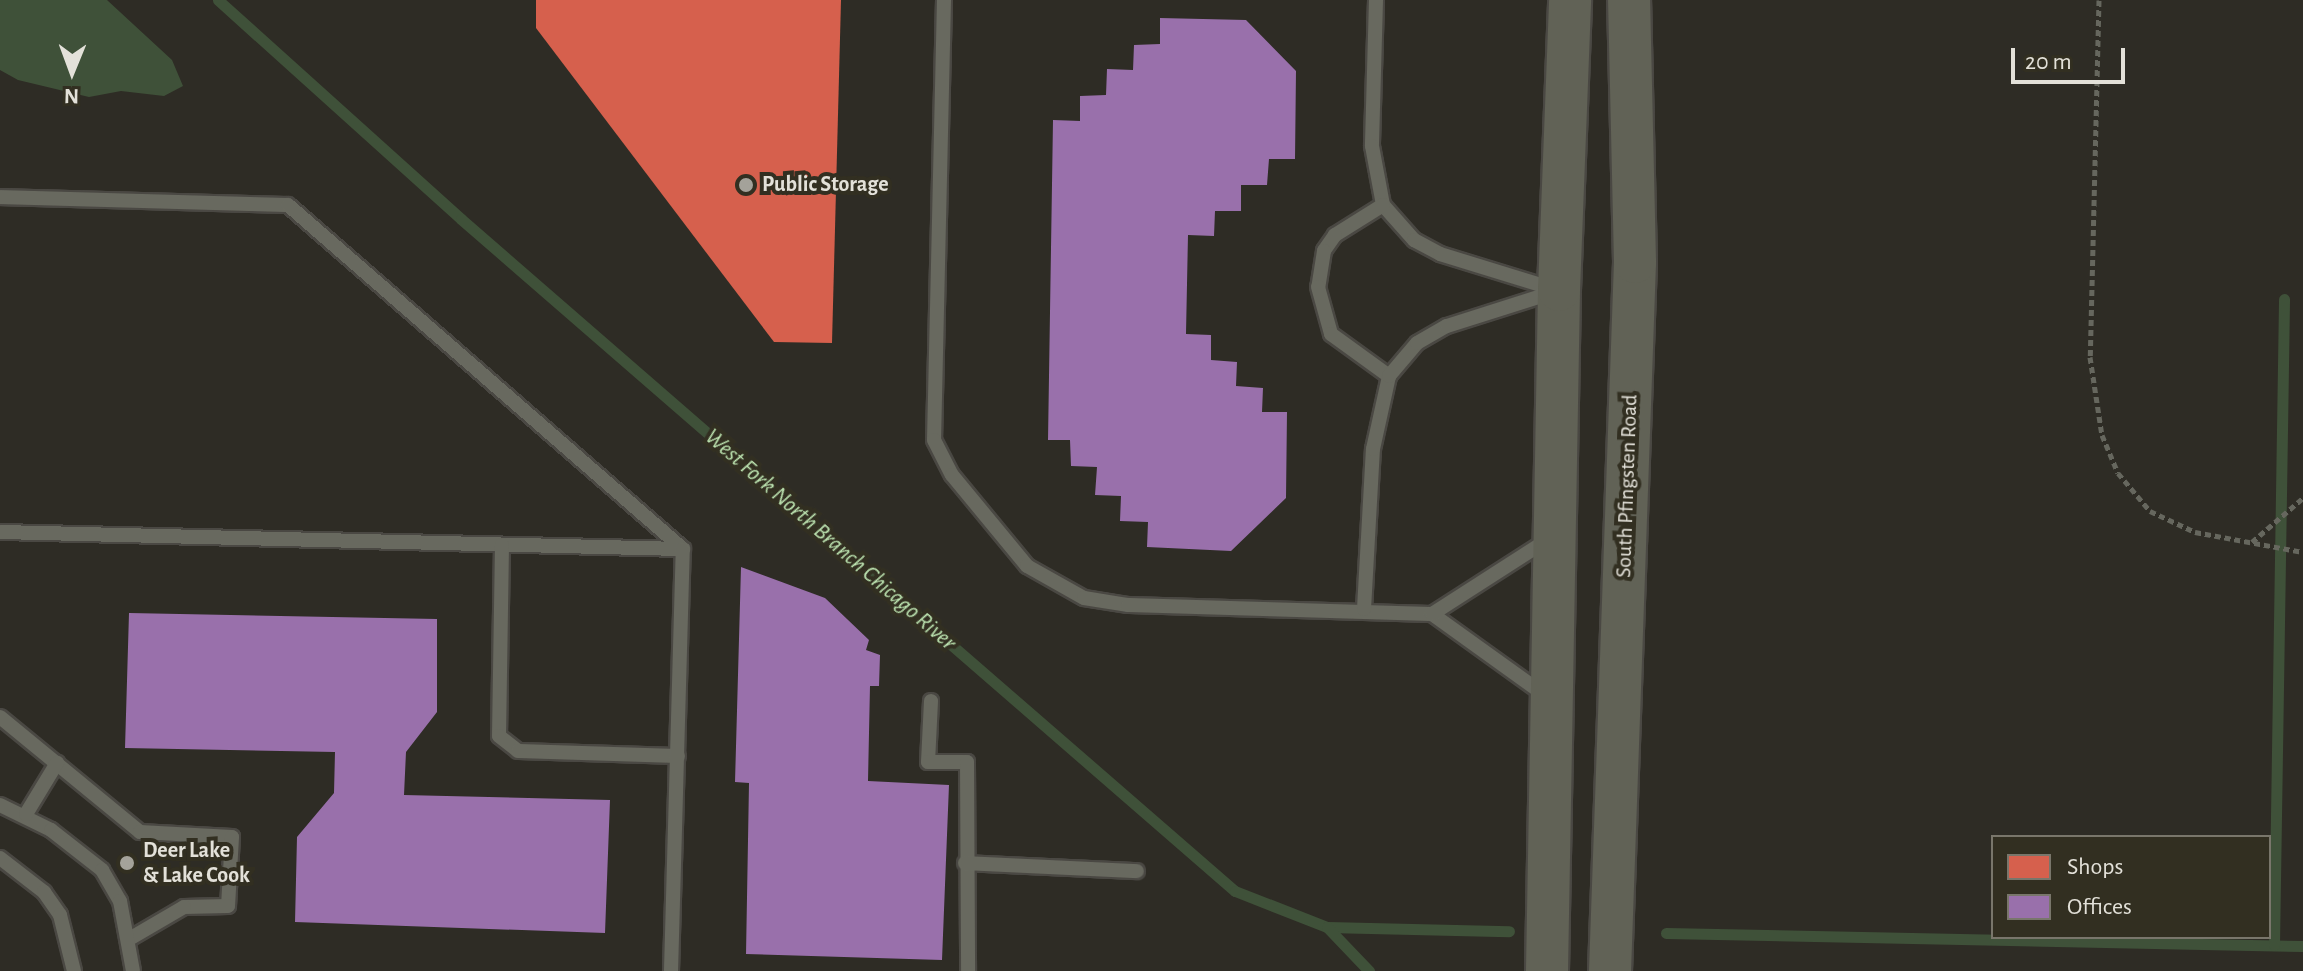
<!DOCTYPE html>
<html>
<head>
<meta charset="utf-8">
<style>
	body { margin:0 }
	#map { position:relative; width:2303px; height:971px; overflow:hidden; background:#2e2c25; font-family:"Alegreya Sans",sans-serif }
	div>[style] { position:absolute }
	.water>* { inset:0; background:#3f5139 }
	.shops>* { inset:0; background:#d6604d }
	.offices>* { inset:0; background:#9970ab }
	.stream>* { height:11px; margin:-5.5px; padding:0 5.5px; transform-origin:5.5px; border-radius:5.5px; background:#3f5139 }
	.path>* { height:5px; margin-top:-2.5px; transform-origin:0; background:repeating-linear-gradient(90deg,#66675e 0 6px,transparent 0 10px) }
	.roads { filter:drop-shadow(2px 0 #4a4843) drop-shadow(-2px 0 #4a4843) drop-shadow(0 2px #4a4843) drop-shadow(0 -2px #4a4843) }
	.lane>* { height:14px; margin:-7px; padding:0 7px; transform-origin:7px; border-radius:7px; background:#68695f }
	.secondary>* { height:42px; margin:-21px; padding:0 21px; transform-origin:21px; border-radius:21px; background:#616256 }
	.dots>* { width:22px; height:22px; translate:-50% -50%; box-sizing:border-box; border:4px solid #322f21; border-radius:50% }
	span { translate:-50% -50%; white-space:nowrap; text-align:center; line-height:1.15; -webkit-text-stroke:8px #322f21; paint-order:stroke }
	.poi-label { font-size:22px; color:#e3e1d9; font-weight:700 }
	.left { translate:0 -50%; text-align:left }
	.street-label { font-size:22px; color:#e3e1d9 }
	.water-label { font-size:24px; color:#bce3b0; font-style:italic }
	.legend { position:absolute; left:1991px; top:835px; width:280px; height:104px; box-sizing:border-box; background:#322f21; border:2px solid #79766b; margin:0; padding:10px 14px; list-style:none; font-size:24px; color:#e3e1d9 }
	.legend li { display:flex; align-items:center; gap:16px; height:40px }
	.legend b { width:40px; border:2px solid #79766b }
	.north { position:absolute; left:32px; top:32px; width:80px; height:80px; -webkit-text-stroke:6px #322f21; paint-order:stroke; rotate:181deg; font-size:22px; font-weight:700; line-height:32px; text-align:center; color:#e3e1d9 }
	.north::after { content:''; display:block; margin:auto; width:28px; height:36px; background:#e3e1d9; clip-path:polygon(50% 0,100% 100%,50% 72%,0 100%) }
	.scale { position:absolute; left:2011px; top:48px; width:114px; height:36px; box-sizing:border-box; border:4px solid #e3e1d9; border-top:0; padding-left:10px; font-size:24px; line-height:28px; white-space:nowrap; color:#e3e1d9; -webkit-text-stroke:6px #322f21; paint-order:stroke }
</style>
</head>
<body>
<div id="map">
	<div class="water">
		<div style="clip-path:polygon(0 0,107px 0,172px 60px,183px 86px,164px 96px,121px 91px,89px 97px,18px 80px,0 70px)"></div>
	</div>
	<div class="shops">
		<div style="clip-path:polygon(536px 0,841px 0,832px 343px,774px 342px,536px 28px)"></div>
	</div>
	<div class="offices">
		<div style="clip-path:polygon(1160px 18px,1246px 20px,1296px 71px,1295px 159px,1269px 159px,1267px 185px,1241px 185px,1241px 211px,1215px 211px,1214px 236px,1188px 235px,1186px 334px,1211px 335px,1211px 360px,1237px 362px,1236px 386px,1263px 388px,1262px 412px,1287px 412px,1286px 498px,1231px 551px,1147px 547px,1148px 522px,1120px 521px,1121px 496px,1095px 495px,1097px 467px,1071px 466px,1070px 440px,1048px 440px,1053px 120px,1080px 121px,1080px 96px,1106px 95px,1107px 69px,1133px 70px,1134px 45px,1160px 44px)"></div>
		<div style="clip-path:polygon(741px 567px,825px 598px,869px 640px,866px 650px,880px 655px,879px 686px,870px 686px,868px 781px,949px 785px,942px 960px,746px 954px,749px 783px,735px 782px)"></div>
		<div style="clip-path:polygon(129px 613px,437px 619px,437px 712px,406px 752px,404px 795px,610px 800px,605px 933px,295px 922px,297px 837px,334px 793px,335px 752px,125px 748px)"></div>
	</div>
	<div class="stream">
		<div style="left:218px;top:0;width:327px;rotate:42deg"></div>
		<div style="left:461px;top:219px;width:1025px;rotate:40.97deg"></div>
		<div style="left:1235px;top:891px;width:99px;rotate:21.4deg"></div>
		<div style="left:1327px;top:927px;width:182px;rotate:1.3deg"></div>
		<div style="left:1327px;top:927px;width:61px;rotate:46.3deg"></div>
		<div style="left:1666px;top:933px;width:637px;rotate:1.17deg"></div>
		<div style="left:2274px;top:945px;width:646px;rotate:-89.11deg"></div>
	</div>
	<div class="path">
		<div style="left:2099px;top:0;width:357px;rotate:91.4deg"></div>
		<div style="left:2090px;top:357px;width:79px;rotate:81.3deg"></div>
		<div style="left:2102px;top:435px;width:41px;rotate:67.2deg"></div>
		<div style="left:2118px;top:473px;width:50px;rotate:49.9deg"></div>
		<div style="left:2150px;top:511px;width:50px;rotate:25deg"></div>
		<div style="left:2195px;top:532px;width:110px;rotate:10.5deg"></div>
		<div style="left:2252px;top:542px;width:67px;rotate:-40.8deg"></div>
	</div>
	<div class="roads">
		<div class="lane">
			<div style="left:944px;top:0;width:440px;rotate:91.3deg"></div>
			<div style="left:934px;top:440px;width:39px;rotate:63deg"></div>
			<div style="left:952px;top:475px;width:118px;rotate:50.5deg"></div>
			<div style="left:1027px;top:566px;width:65px;rotate:29.3deg"></div>
			<div style="left:1084px;top:598px;width:45px;rotate:9deg"></div>
			<div style="left:1128px;top:605px;width:304px;rotate:1.7deg"></div>
			<div style="left:1432px;top:614px;width:140px;rotate:35.7deg"></div>
			<div style="left:1376px;top:0;width:146px;rotate:91.6deg"></div>
			<div style="left:1372px;top:146px;width:60px;rotate:79.4deg"></div>
			<div style="left:1383px;top:205px;width:47px;rotate:48.5deg"></div>
			<div style="left:1414px;top:240px;width:30px;rotate:28deg"></div>
			<div style="left:1440px;top:254px;width:119px;rotate:17.1deg"></div>
			<div style="left:0;top:197px;width:288px;rotate:1.6deg"></div>
			<div style="left:288px;top:205px;width:524px;rotate:41.05deg"></div>
			<div style="left:1383px;top:205px;width:57px;rotate:148deg"></div>
			<div style="left:1335px;top:235px;width:19px;rotate:125deg"></div>
			<div style="left:1324px;top:251px;width:36px;rotate:99deg"></div>
			<div style="left:1318px;top:287px;width:49px;rotate:74.5deg"></div>
			<div style="left:1331px;top:334px;width:72px;rotate:35.9deg"></div>
			<div style="left:0;top:532px;width:683px;rotate:1.43deg"></div>
			<div style="left:502px;top:545px;width:191px;rotate:90.9deg"></div>
			<div style="left:499px;top:736px;width:24px;rotate:38deg"></div>
			<div style="left:518px;top:751px;width:160px;rotate:1.8deg"></div>
			<div style="left:1364px;top:609px;width:160px;rotate:-86.8deg"></div>
			<div style="left:1373px;top:449px;width:75px;rotate:-77.6deg"></div>
			<div style="left:1389px;top:376px;width:43px;rotate:-49.7deg"></div>
			<div style="left:1417px;top:343px;width:34px;rotate:-30deg"></div>
			<div style="left:1447px;top:326px;width:112px;rotate:-17.6deg"></div>
			<div style="left:1432px;top:614px;width:139px;rotate:-32.7deg"></div>
			<div style="left:931px;top:701px;width:61px;rotate:92.8deg"></div>
			<div style="left:928px;top:762px;width:39px"></div>
			<div style="left:967px;top:762px;width:209px;rotate:89.7deg"></div>
			<div style="left:0;top:717px;width:181px;rotate:39.4deg"></div>
			<div style="left:140px;top:832px;width:92px;rotate:3.1deg"></div>
			<div style="left:232px;top:837px;width:69px;rotate:93.3deg"></div>
			<div style="left:228px;top:906px;width:44px;rotate:178.7deg"></div>
			<div style="left:184px;top:907px;width:61px;rotate:149.7deg"></div>
			<div style="left:0;top:805px;width:57px;rotate:26.1deg"></div>
			<div style="left:51px;top:830px;width:65px;rotate:38.1deg"></div>
			<div style="left:102px;top:870px;width:36px;rotate:60deg"></div>
			<div style="left:120px;top:901px;width:71px;rotate:79.5deg"></div>
			<div style="left:26px;top:814px;width:60px;rotate:-58.7deg"></div>
			<div style="left:0;top:858px;width:56px;rotate:37.7deg"></div>
			<div style="left:44px;top:892px;width:28px;rotate:55deg"></div>
			<div style="left:60px;top:915px;width:58px;rotate:76deg"></div>
			<div style="left:965px;top:863px;width:172px;rotate:2.7deg"></div>
			<div style="left:671px;top:971px;width:422px;rotate:-88.4deg"></div>
		</div>
		<div class="secondary">
			<div style="left:1547px;top:971px;width:681px;rotate:-88.99deg"></div>
			<div style="left:1559px;top:290px;width:290px;rotate:-87.8deg"></div>
			<div style="left:1610px;top:971px;width:709px;rotate:-87.98deg"></div>
			<div style="left:1635px;top:262px;width:262px;rotate:-91.3deg"></div>
		</div>
	</div>
	<div class="dots">
		<div style="left:746px;top:185px;background:#a4a29a"></div>
		<div style="left:127px;top:863px;background:#a4a29a"></div>
	</div>
	<div class="poi-label">
		<span class="left" style="left:762px;top:185px">Public Storage</span>
		<span class="left" style="left:143px;top:863px">Deer Lake<br>&amp; Lake Cook</span>
	</div>
	<div class="street-label">
		<span style="left:1627px;top:486px;rotate:-88deg">South Pfingsten Road</span>
	</div>
	<div class="water-label">
		<span style="left:830px;top:540px;rotate:41deg">West Fork North Branch Chicago River</span>
	</div>
	<ul class="legend">
	<li><b style="height:22px;background:#d6604d"></b>Shops</li>
	<li><b style="height:22px;background:#9970ab"></b>Offices</li>
	</ul>
	<div class="north">N</div>
	<div class="scale">20 m</div>
</div>
</body>
</html>
